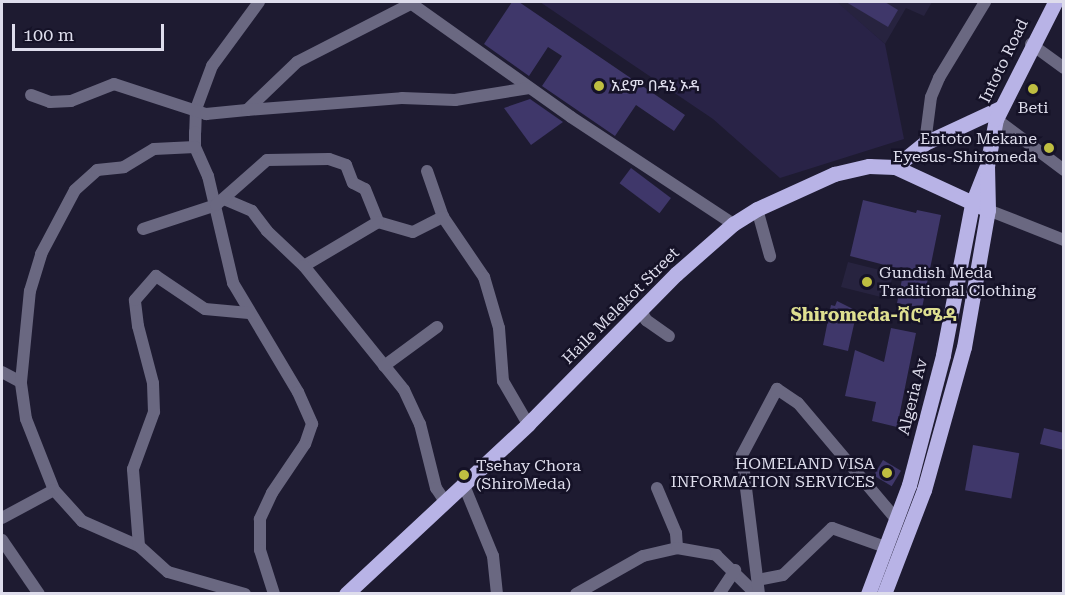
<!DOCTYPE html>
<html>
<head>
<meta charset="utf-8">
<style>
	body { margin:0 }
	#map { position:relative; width:1065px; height:595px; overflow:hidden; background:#1e1b31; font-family:"Roboto Serif","Noto Sans Ethiopic",serif }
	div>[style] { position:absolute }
	.built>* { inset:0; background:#27233f }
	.green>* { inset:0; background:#292347 }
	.building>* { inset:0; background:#3f376a; transform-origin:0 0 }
	.minor>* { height:12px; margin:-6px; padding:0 6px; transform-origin:6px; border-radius:6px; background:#6a6881 }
	.major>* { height:15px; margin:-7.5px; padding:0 7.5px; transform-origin:7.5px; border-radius:7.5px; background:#b8b3e6 }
	.dots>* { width:16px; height:16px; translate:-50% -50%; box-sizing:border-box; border:3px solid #151227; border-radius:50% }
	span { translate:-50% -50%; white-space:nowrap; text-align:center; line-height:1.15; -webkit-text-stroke:5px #151227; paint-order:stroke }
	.street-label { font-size:16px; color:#deddec }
	.poi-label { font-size:16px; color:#deddec }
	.left { translate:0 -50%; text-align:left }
	.right { translate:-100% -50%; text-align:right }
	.neighbourhood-label { font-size:18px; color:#dedf90; font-weight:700 }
	.frame { position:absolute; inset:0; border:3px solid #deddec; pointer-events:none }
	.scale { position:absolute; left:12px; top:24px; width:152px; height:27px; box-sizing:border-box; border:3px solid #deddec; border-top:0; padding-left:8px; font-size:18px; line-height:21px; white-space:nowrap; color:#deddec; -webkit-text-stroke:4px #151227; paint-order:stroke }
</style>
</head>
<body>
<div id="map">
	<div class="built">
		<div style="clip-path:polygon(836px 2px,932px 2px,924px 16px,906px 8px,885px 44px)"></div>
		<div style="clip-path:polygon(848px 262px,888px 272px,887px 276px,892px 278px,890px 288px,884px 287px,881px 297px,841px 287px)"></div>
	</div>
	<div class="green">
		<div style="clip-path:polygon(540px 2px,837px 2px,885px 44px,904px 139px,780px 178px,713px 119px)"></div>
	</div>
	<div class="building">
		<div style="clip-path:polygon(512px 2px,519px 2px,685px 115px,674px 131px,636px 105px,615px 136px,542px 86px,562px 56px,548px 47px,529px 76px,484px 44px)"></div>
		<div style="clip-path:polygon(846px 2px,885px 2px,898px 10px,888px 27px)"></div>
		<div style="clip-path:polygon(530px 99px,563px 122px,531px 145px,504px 108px)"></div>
		<div style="left:631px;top:168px;width:50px;height:19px;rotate:37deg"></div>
		<div style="clip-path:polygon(863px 200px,916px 213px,917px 210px,941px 215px,922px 308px,897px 303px,904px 270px,850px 256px)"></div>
		<div style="clip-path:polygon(837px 301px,857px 311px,848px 351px,823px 345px,831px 305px,835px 306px)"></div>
		<div style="clip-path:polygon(891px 328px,916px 333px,897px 427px,872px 421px,876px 402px,845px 396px,855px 350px,884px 362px)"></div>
		<div style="clip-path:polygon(1044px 428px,1064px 433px,1064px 450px,1040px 444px)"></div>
		<div style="left:973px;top:445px;width:47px;height:46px;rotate:10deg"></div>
		<div style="left:883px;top:460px;width:21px;height:18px;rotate:31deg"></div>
	</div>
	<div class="minor">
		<div style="left:259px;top:2px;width:79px;rotate:126.3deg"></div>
		<div style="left:212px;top:66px;width:46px;rotate:110.4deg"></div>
		<div style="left:196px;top:109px;width:23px;rotate:92deg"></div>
		<div style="left:195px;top:132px;width:15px;rotate:90deg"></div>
		<div style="left:195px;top:147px;width:32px;rotate:66deg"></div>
		<div style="left:208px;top:176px;width:110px;rotate:76.8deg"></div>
		<div style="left:233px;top:283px;width:127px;rotate:59.2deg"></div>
		<div style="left:298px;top:392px;width:35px;rotate:66deg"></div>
		<div style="left:312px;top:424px;width:21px;rotate:109deg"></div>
		<div style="left:305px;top:444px;width:59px;rotate:124deg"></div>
		<div style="left:272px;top:493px;width:29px;rotate:115deg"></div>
		<div style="left:260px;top:519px;width:31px;rotate:90deg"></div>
		<div style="left:260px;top:550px;width:46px;rotate:72.3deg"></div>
		<div style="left:412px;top:4px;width:195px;rotate:35.4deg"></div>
		<div style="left:571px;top:117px;width:194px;rotate:33.4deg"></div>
		<div style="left:1031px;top:44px;width:41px;rotate:36deg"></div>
		<div style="left:31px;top:95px;width:20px;rotate:20deg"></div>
		<div style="left:50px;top:102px;width:21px;rotate:-3deg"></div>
		<div style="left:71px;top:101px;width:46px;rotate:-21.6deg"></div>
		<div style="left:114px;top:84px;width:97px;rotate:18.1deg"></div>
		<div style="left:206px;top:114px;width:41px;rotate:-5.6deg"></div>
		<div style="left:247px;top:110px;width:69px;rotate:-43.8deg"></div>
		<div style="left:297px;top:62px;width:131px;rotate:-27.1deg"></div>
		<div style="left:247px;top:110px;width:155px;rotate:-4.4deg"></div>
		<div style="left:402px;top:98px;width:53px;rotate:2.2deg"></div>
		<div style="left:455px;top:100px;width:75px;rotate:-9.2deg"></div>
		<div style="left:996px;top:119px;width:85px;rotate:36.9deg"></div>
		<div style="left:925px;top:143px;width:46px;rotate:-82.6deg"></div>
		<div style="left:931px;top:97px;width:21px;rotate:-67deg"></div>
		<div style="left:939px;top:78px;width:89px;rotate:-58.8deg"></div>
		<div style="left:427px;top:171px;width:49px;rotate:70.8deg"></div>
		<div style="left:224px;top:199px;width:30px;rotate:23deg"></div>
		<div style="left:252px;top:211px;width:25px;rotate:53deg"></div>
		<div style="left:267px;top:231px;width:51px;rotate:43.4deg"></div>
		<div style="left:757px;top:209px;width:49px;rotate:74.5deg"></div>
		<div style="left:988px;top:210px;width:82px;rotate:21.5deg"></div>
		<div style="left:378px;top:222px;width:36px;rotate:16deg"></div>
		<div style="left:413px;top:232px;width:34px;rotate:-27deg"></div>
		<div style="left:443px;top:217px;width:73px;rotate:55.7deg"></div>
		<div style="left:484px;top:277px;width:53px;rotate:73.6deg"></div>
		<div style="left:499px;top:328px;width:53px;rotate:85.7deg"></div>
		<div style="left:503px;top:381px;width:50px;rotate:59.8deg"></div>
		<div style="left:143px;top:229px;width:77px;rotate:-18.2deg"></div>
		<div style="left:216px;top:205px;width:68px;rotate:-41.4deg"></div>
		<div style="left:267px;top:160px;width:62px;rotate:-0.9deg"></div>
		<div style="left:329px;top:159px;width:18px;rotate:19deg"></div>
		<div style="left:346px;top:165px;width:19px;rotate:69deg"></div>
		<div style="left:353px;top:183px;width:13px;rotate:27deg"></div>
		<div style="left:365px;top:189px;width:35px;rotate:68deg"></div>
		<div style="left:378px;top:222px;width:86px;rotate:149.3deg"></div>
		<div style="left:304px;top:266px;width:159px;rotate:51.1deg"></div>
		<div style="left:404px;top:390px;width:38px;rotate:65deg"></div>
		<div style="left:420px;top:424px;width:66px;rotate:76deg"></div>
		<div style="left:436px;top:488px;width:14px;rotate:56deg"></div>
		<div style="left:640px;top:309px;width:13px;rotate:61deg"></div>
		<div style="left:646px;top:320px;width:28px;rotate:35deg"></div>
		<div style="left:384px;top:366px;width:66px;rotate:-36.3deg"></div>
		<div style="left:2px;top:372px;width:21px;rotate:28deg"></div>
		<div style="left:463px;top:483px;width:79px;rotate:67.7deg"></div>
		<div style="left:493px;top:556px;width:38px;rotate:84deg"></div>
		<div style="left:657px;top:488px;width:49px;rotate:67.1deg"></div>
		<div style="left:676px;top:533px;width:15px;rotate:86deg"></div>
		<div style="left:54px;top:490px;width:76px;rotate:-111.5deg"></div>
		<div style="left:26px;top:419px;width:37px;rotate:-98deg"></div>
		<div style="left:21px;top:382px;width:91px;rotate:-84.4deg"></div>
		<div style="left:30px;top:291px;width:39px;rotate:-73deg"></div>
		<div style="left:41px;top:254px;width:72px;rotate:-62deg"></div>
		<div style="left:75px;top:190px;width:30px;rotate:-42deg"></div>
		<div style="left:97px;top:170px;width:27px;rotate:-6deg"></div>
		<div style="left:124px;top:167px;width:35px;rotate:-31deg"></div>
		<div style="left:154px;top:149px;width:41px;rotate:-2.8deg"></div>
		<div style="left:2px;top:518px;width:59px;rotate:-28.3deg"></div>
		<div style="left:54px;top:490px;width:42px;rotate:47.9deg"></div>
		<div style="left:82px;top:521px;width:62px;rotate:23.7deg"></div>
		<div style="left:139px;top:546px;width:39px;rotate:42deg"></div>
		<div style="left:168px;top:572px;width:80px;rotate:15.9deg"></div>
		<div style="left:2px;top:540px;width:65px;rotate:55.6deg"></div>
		<div style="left:139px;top:546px;width:77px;rotate:-94.5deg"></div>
		<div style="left:133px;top:469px;width:61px;rotate:-69.8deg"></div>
		<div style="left:154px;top:412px;width:29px;rotate:-92deg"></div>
		<div style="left:153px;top:383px;width:59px;rotate:-104.7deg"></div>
		<div style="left:138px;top:326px;width:26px;rotate:-97deg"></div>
		<div style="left:135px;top:300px;width:32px;rotate:-49deg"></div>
		<div style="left:156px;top:276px;width:59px;rotate:34deg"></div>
		<div style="left:205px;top:309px;width:44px;rotate:5.2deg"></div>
		<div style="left:758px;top:580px;width:25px;rotate:-11deg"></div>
		<div style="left:783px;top:575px;width:68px;rotate:-43.8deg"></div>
		<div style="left:832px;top:528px;width:56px;rotate:19.7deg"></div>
		<div style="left:576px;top:594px;width:77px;rotate:-29.6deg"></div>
		<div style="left:643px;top:556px;width:35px;rotate:-13deg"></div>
		<div style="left:677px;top:548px;width:40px;rotate:10deg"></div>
		<div style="left:716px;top:555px;width:56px;rotate:44.3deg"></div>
		<div style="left:719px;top:594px;width:29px;rotate:-56deg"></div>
		<div style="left:759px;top:594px;width:140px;rotate:-97deg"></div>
		<div style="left:742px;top:455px;width:75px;rotate:-62.1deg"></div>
		<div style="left:777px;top:389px;width:25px;rotate:34deg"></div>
		<div style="left:798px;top:403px;width:152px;rotate:49.8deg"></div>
	</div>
	<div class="major">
		<div style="left:895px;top:167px;width:38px;rotate:-39deg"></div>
		<div style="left:925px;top:143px;width:83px;rotate:-25deg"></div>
		<div style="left:346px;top:594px;width:249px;rotate:-43deg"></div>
		<div style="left:528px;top:424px;width:211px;rotate:-45.4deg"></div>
		<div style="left:676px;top:274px;width:76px;rotate:-41.3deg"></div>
		<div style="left:733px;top:224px;width:28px;rotate:-32deg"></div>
		<div style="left:757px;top:209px;width:85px;rotate:-24.4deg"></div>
		<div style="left:834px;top:174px;width:36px;rotate:-13deg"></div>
		<div style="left:869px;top:166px;width:26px;rotate:2deg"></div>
		<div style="left:895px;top:167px;width:102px;rotate:24.8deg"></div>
		<div style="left:868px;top:594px;width:116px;rotate:-69.4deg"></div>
		<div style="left:909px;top:485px;width:134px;rotate:-75.3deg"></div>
		<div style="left:943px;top:355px;width:154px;rotate:-79.1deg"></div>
		<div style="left:972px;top:204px;width:41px;rotate:-68.5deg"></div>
		<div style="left:987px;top:166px;width:48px;rotate:-79.2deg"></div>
		<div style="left:996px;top:119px;width:131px;rotate:-63.2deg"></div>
		<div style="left:884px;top:594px;width:111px;rotate:-69deg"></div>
		<div style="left:924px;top:490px;width:148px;rotate:-74.4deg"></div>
		<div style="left:964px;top:347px;width:139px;rotate:-80.1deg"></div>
		<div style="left:988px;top:210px;width:44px;rotate:-91.3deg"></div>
	</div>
	<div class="dots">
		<div style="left:599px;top:86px;background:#bfbe41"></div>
		<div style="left:1033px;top:89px;background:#bfbe41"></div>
		<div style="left:1049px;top:148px;background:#bfbe41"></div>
		<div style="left:867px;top:282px;background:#bfbe41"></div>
		<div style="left:887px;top:473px;background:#bfbe41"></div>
		<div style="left:464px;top:475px;background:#bfbe41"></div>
	</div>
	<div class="street-label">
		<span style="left:1004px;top:61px;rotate:-64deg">Intoto Road</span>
		<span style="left:621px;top:306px;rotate:-45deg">Haile Melekot Street</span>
		<span style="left:913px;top:397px;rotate:-76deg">Algeria Av</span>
	</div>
	<div class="poi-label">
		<span class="left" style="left:611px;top:86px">አደም በዳኔ ኦዳ</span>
		<span style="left:1033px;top:108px">Beti</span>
		<span class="right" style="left:1037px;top:148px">Entoto Mekane<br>Eyesus-Shiromeda</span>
		<span class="left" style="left:879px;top:282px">Gundish Meda<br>Traditional Clothing</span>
		<span class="right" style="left:875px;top:473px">HOMELAND VISA<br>INFORMATION SERVICES</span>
		<span class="left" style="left:476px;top:475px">Tsehay Chora<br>(ShiroMeda)</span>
	</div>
	<div class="neighbourhood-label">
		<span style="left:874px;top:315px">Shiromeda-ሽሮሜዳ</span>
	</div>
	<div class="frame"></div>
	<div class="scale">100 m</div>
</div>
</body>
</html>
